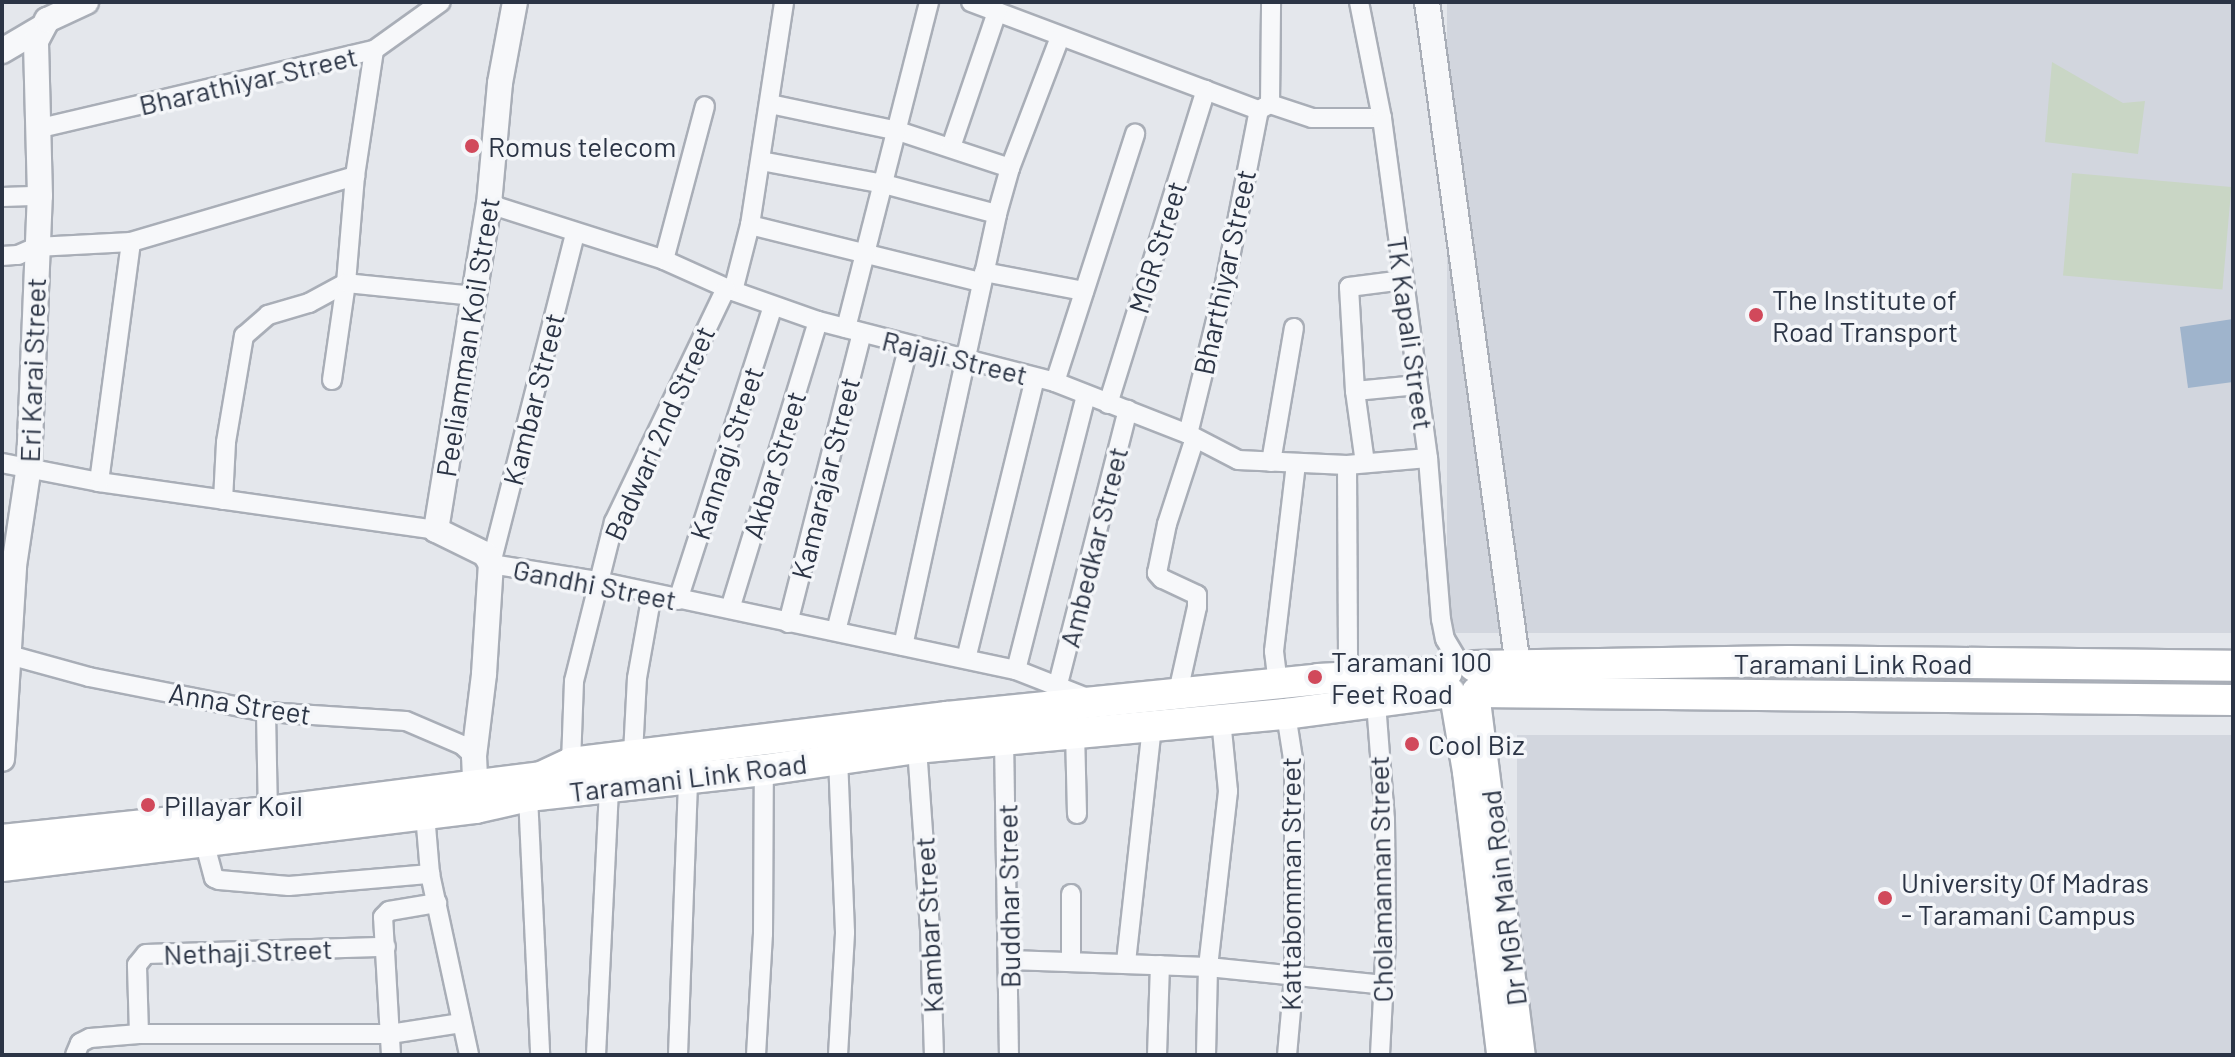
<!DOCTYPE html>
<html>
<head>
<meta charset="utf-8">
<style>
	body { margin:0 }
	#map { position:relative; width:2235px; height:1057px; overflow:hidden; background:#e4e7ec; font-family:Barlow,sans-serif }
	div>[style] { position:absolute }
	.built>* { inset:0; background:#d2d6de; transform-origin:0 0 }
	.green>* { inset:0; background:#c9d6c5; transform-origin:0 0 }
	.water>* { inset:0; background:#9fb4cc }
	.roads { filter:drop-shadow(2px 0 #a9aeb7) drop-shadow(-2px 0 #a9aeb7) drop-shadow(0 2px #a9aeb7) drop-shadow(0 -2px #a9aeb7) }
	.minor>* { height:18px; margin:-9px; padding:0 9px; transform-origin:9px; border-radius:9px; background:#f7f8fa }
	.tertiary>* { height:24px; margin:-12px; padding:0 12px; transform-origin:12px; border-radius:12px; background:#f7f8fa }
	.secondary>* { height:26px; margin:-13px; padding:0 13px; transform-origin:13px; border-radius:13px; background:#fff }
	.primary>* { height:30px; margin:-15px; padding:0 15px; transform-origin:15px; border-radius:15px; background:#fff }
	.dots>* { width:22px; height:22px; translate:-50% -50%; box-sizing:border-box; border:4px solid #f4f6f9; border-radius:50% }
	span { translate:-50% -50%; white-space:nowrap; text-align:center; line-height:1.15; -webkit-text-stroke:7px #f4f6f9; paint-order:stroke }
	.street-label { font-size:28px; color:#2b3445 }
	.poi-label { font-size:28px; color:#2b3445 }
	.left { translate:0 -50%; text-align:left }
	.frame { position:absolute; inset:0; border:4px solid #2b3445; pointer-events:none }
</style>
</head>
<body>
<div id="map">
	<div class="built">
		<div style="left:1447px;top:2px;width:786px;height:631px"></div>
		<div style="left:1517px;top:735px;width:716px;height:322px"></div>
	</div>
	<div class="green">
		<div style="clip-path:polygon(2052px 62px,2123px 103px,2145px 101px,2138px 154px,2045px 142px)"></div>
		<div style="left:2072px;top:173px;width:160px;height:103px;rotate:5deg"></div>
	</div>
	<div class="water">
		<div style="clip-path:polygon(2233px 319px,2233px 382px,2188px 388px,2180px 327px)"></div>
	</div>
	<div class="roads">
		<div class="minor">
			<div style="left:971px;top:2px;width:308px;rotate:20.6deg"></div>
			<div style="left:1259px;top:110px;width:13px;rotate:-29deg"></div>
			<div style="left:1270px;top:104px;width:44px;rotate:18.4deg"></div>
			<div style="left:1312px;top:118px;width:70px"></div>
			<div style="left:1359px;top:2px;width:118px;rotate:78.8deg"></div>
			<div style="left:1382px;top:118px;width:343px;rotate:82.3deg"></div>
			<div style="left:1428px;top:458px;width:162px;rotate:85.4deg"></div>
			<div style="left:1441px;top:619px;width:20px;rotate:79deg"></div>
			<div style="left:1445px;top:639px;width:27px;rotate:59deg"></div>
			<div style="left:770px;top:104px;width:131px;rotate:11.9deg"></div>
			<div style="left:898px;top:131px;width:118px;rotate:18.3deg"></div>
			<div style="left:1270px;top:104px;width:102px;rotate:-89.4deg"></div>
			<div style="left:41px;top:128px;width:342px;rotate:-13.2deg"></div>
			<div style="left:374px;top:50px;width:82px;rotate:-35.6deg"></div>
			<div style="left:951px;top:147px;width:143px;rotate:-71.2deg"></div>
			<div style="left:761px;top:161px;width:125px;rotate:10.6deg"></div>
			<div style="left:884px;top:184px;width:117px;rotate:14.9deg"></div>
			<div style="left:2px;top:197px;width:38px;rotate:-2deg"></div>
			<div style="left:489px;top:204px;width:184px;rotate:17.7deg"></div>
			<div style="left:664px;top:260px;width:76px;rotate:24.2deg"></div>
			<div style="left:733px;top:291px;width:90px;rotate:19.4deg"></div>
			<div style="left:818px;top:321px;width:245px;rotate:14.4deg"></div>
			<div style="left:1055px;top:382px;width:143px;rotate:21.4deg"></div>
			<div style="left:1188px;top:434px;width:56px;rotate:27.5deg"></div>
			<div style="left:1238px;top:460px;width:109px;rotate:2.6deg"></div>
			<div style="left:1347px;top:465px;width:81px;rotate:-4.9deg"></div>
			<div style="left:750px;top:225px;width:238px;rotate:13.9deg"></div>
			<div style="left:575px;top:234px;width:341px;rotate:104.3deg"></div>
			<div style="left:491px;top:564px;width:107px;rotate:9.1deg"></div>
			<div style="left:597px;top:581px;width:428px;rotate:12deg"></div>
			<div style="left:1016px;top:670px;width:79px;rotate:21.4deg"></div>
			<div style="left:2px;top:256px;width:16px;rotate:-4deg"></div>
			<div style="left:18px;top:255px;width:20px;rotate:-24deg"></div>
			<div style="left:36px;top:247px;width:95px;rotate:-3deg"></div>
			<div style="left:131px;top:242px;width:234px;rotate:-16.4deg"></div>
			<div style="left:664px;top:260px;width:159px;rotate:-75.1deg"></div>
			<div style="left:984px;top:272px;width:102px;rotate:10.8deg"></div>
			<div style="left:733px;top:291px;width:68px;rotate:-75.6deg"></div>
			<div style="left:750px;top:225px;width:226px;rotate:-81.3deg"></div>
			<div style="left:846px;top:328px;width:336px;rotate:-75.7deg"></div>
			<div style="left:332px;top:380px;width:98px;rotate:-81.8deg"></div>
			<div style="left:346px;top:283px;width:107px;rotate:-85.2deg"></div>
			<div style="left:355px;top:176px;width:127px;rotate:-81.4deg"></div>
			<div style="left:1055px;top:382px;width:261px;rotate:-72.1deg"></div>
			<div style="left:1355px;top:391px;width:63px;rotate:-5.4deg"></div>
			<div style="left:1108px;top:404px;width:329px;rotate:-72.7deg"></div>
			<div style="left:1188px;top:434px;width:155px;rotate:-76.2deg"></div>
			<div style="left:1225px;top:283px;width:176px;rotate:-78.9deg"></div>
			<div style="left:1271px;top:462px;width:136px;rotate:-80.3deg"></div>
			<div style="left:2px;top:463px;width:99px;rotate:11.1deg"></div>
			<div style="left:99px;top:482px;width:340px;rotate:8.1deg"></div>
			<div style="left:1365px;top:463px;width:73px;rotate:-97.9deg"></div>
			<div style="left:1355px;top:391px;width:104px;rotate:-93.3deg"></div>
			<div style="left:1349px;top:287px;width:55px;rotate:-7.3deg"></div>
			<div style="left:1347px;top:465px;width:212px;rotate:89.7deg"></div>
			<div style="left:99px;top:482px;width:242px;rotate:-82.4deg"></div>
			<div style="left:223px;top:500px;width:58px;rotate:-87deg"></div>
			<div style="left:226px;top:442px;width:108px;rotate:-80.4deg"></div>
			<div style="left:244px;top:336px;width:32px;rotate:-41deg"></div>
			<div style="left:268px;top:315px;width:43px;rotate:-16.3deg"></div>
			<div style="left:309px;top:303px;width:42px;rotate:-28.4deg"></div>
			<div style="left:346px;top:283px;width:130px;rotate:5.8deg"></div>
			<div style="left:678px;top:600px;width:309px;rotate:-72.1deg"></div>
			<div style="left:730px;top:609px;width:301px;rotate:-73deg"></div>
			<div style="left:788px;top:623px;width:299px;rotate:-75.7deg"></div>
			<div style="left:836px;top:631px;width:295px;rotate:-75.7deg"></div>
			<div style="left:903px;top:646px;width:442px;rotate:-77.7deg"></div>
			<div style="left:997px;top:214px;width:48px;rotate:-74.2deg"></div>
			<div style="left:1010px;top:168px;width:140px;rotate:-69.1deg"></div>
			<div style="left:2px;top:653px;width:90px;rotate:15.4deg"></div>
			<div style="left:89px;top:677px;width:180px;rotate:11.2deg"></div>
			<div style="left:266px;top:712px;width:140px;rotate:3.7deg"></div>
			<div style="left:406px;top:721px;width:61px;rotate:23.2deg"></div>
			<div style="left:462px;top:745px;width:16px;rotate:43deg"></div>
			<div style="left:966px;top:659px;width:289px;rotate:-76.2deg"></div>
			<div style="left:1016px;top:670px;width:283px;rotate:-75.7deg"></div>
			<div style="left:1058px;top:684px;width:283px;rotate:-75.7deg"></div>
			<div style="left:1278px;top:684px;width:33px;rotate:-97deg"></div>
			<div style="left:1274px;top:651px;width:188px;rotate:-83.3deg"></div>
			<div style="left:1178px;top:692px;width:87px;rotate:-77.4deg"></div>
			<div style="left:1197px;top:607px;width:12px;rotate:-90deg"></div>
			<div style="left:1197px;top:595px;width:38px;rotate:-155deg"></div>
			<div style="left:1162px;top:579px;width:8px;rotate:-130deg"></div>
			<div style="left:1157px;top:573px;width:50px;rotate:-78.5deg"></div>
			<div style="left:1167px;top:524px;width:90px;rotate:-72deg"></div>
			<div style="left:1376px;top:703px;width:116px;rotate:85.6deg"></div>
			<div style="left:1385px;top:819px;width:121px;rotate:89.5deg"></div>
			<div style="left:1386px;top:940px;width:115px;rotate:93deg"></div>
			<div style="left:266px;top:712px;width:100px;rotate:88.9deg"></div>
			<div style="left:1286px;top:714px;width:52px;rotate:81.1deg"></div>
			<div style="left:1294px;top:765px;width:212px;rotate:90deg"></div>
			<div style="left:1294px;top:977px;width:78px;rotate:95.1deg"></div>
			<div style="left:1075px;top:732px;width:82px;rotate:88.6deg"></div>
			<div style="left:1004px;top:738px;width:317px;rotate:89.1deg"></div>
			<div style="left:917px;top:748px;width:181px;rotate:85.9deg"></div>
			<div style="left:930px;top:929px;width:126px;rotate:88.2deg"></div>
			<div style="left:633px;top:754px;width:76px;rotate:-87deg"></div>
			<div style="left:637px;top:678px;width:85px;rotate:-79.9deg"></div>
			<div style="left:571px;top:763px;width:82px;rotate:-87.9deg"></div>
			<div style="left:574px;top:681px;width:164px;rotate:-75.9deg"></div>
			<div style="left:614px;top:522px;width:259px;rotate:-64.4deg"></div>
			<div style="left:528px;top:796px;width:259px;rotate:87.3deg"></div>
			<div style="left:425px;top:814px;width:60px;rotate:85.2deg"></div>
			<div style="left:430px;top:874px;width:185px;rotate:77.8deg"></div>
			<div style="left:204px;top:841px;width:38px;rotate:75deg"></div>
			<div style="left:214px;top:878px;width:5px;rotate:22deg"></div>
			<div style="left:219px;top:880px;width:70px;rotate:4.9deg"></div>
			<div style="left:289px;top:886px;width:142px;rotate:-4.9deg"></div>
			<div style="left:1071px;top:894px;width:68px;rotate:90deg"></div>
			<div style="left:1010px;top:960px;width:198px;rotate:2deg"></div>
			<div style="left:1208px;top:967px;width:177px;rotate:5.8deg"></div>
			<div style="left:1126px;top:962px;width:238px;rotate:-83.7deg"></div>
			<div style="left:139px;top:1034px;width:69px;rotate:-91.7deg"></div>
			<div style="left:137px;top:965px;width:14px;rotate:-51deg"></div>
			<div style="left:146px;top:954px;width:240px;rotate:-1.7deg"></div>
			<div style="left:75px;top:1055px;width:13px;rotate:-67deg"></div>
			<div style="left:80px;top:1043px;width:11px;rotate:-27deg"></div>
			<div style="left:90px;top:1038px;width:49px;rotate:-4.7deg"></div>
			<div style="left:139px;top:1034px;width:251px"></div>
			<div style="left:390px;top:1034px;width:72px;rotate:-8.8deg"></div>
			<div style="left:391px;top:1055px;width:138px;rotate:-93.3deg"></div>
			<div style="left:383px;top:917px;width:8px;rotate:-45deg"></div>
			<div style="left:389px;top:911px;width:49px;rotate:-9.5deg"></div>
			<div style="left:596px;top:1055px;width:266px;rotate:-87.2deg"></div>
			<div style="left:678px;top:1055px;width:277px;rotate:-87.9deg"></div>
			<div style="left:756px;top:1055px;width:121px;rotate:-86.7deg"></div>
			<div style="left:763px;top:934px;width:164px;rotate:-89.7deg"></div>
			<div style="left:838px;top:1055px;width:123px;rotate:-86.7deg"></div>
			<div style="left:845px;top:932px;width:175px;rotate:-92.3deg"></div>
			<div style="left:1157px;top:1055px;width:90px;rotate:-88.1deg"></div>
			<div style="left:1206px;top:1055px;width:88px;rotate:-88.7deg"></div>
			<div style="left:1208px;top:967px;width:177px;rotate:-83.5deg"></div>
			<div style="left:1228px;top:791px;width:72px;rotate:-95.6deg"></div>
		</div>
		<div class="tertiary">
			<div style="left:1427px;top:2px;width:685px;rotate:82.2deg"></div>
			<div style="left:2px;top:51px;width:45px;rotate:-30.5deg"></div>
			<div style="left:2px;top:759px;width:193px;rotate:-86.4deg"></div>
			<div style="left:14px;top:566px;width:101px;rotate:-81.5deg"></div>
			<div style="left:29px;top:466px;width:270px;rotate:-87.7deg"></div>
			<div style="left:40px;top:196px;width:155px;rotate:-91.5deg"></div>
			<div style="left:36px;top:41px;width:24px;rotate:-62deg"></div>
			<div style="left:47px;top:20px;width:43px;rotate:-24.8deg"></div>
			<div style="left:476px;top:801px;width:45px;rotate:-92.5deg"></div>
			<div style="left:474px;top:756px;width:83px;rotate:-83deg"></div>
			<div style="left:484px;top:674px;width:110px;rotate:-86.4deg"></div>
			<div style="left:491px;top:564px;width:12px;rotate:-121deg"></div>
			<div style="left:485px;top:554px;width:55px;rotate:-153.9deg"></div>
			<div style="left:436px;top:530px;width:330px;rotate:-80.8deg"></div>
			<div style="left:489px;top:204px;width:121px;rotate:-84.8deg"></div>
			<div style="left:500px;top:83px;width:82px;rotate:-79.5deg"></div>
		</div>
		<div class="secondary">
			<div style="left:1476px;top:693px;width:365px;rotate:82.8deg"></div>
			<div style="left:1453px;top:695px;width:78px;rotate:80.4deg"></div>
			<div style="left:1466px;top:772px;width:285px;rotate:83.1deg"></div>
		</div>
		<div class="primary">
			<div style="left:1474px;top:666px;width:315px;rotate:-0.9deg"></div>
			<div style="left:1789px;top:661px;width:444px;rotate:0.6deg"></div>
			<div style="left:1477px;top:692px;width:756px;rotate:0.61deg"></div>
			<div style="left:2px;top:840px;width:267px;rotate:-6deg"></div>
			<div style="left:268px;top:812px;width:275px;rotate:-7.3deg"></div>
			<div style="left:541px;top:777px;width:33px;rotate:-25deg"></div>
			<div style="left:571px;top:763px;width:379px;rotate:-7deg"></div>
			<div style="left:947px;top:717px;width:373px;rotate:-5.8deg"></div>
			<div style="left:1318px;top:679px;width:129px;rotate:-3.1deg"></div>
			<div style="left:2px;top:866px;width:478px;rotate:-7deg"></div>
			<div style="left:476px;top:808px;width:53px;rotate:-13deg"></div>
			<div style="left:528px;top:796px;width:237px;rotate:-6.3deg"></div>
			<div style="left:764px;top:770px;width:155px;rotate:-8.2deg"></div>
			<div style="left:917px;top:748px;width:371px;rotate:-5.3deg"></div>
			<div style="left:1286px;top:714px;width:165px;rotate:-7.6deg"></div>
		</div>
	</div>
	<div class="dots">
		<div style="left:472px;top:146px;background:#d1495b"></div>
		<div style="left:1756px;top:315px;background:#d1495b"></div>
		<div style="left:1315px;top:677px;background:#d1495b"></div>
		<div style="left:1412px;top:744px;background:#d1495b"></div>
		<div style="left:148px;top:805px;background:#d1495b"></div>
		<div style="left:1885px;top:898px;background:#d1495b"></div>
	</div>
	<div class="street-label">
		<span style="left:248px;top:80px;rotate:-13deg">Bharathiyar Street</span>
		<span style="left:1157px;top:247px;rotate:-73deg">MGR Street</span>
		<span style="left:1224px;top:272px;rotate:-78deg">Bharthiyar Street</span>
		<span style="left:1411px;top:333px;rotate:82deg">TK Kapali Street</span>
		<span style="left:467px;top:337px;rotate:-81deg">Peeliamman Koil Street</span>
		<span style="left:955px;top:357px;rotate:14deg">Rajaji Street</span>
		<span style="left:32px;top:370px;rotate:-88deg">Eri Karai Street</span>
		<span style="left:533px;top:399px;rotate:-76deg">Kambar Street</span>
		<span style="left:659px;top:433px;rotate:-66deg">Badwari 2nd Street</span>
		<span style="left:726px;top:453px;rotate:-72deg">Kannagi Street</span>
		<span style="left:774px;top:465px;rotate:-73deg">Akbar Street</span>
		<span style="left:825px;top:478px;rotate:-76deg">Kamarajar Street</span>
		<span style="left:1093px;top:547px;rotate:-76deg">Ambedkar Street</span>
		<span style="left:595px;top:584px;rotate:11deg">Gandhi Street</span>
		<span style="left:1853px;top:663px">Taramani Link Road</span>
		<span style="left:240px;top:703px;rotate:9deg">Anna Street</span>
		<span style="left:688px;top:777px;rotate:-7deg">Taramani Link Road</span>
		<span style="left:1380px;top:879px;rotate:-91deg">Cholamannan Street</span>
		<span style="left:1290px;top:884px;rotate:-90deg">Kattabomman Street</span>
		<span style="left:1008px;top:896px;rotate:-91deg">Buddhar Street</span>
		<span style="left:1503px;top:898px;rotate:-97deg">Dr MGR Main Road</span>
		<span style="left:928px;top:925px;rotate:-93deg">Kambar Street</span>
		<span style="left:248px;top:951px;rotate:-2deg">Nethaji Street</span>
	</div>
	<div class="poi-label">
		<span class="left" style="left:488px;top:146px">Romus telecom</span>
		<span class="left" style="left:1772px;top:315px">The Institute of<br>Road Transport</span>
		<span class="left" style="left:1331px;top:677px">Taramani 100<br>Feet Road</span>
		<span class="left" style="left:1428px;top:744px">Cool Biz</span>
		<span class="left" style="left:164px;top:805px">Pillayar Koil</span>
		<span class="left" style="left:1901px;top:898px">University Of Madras<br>- Taramani Campus</span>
	</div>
	<div class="frame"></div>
</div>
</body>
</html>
